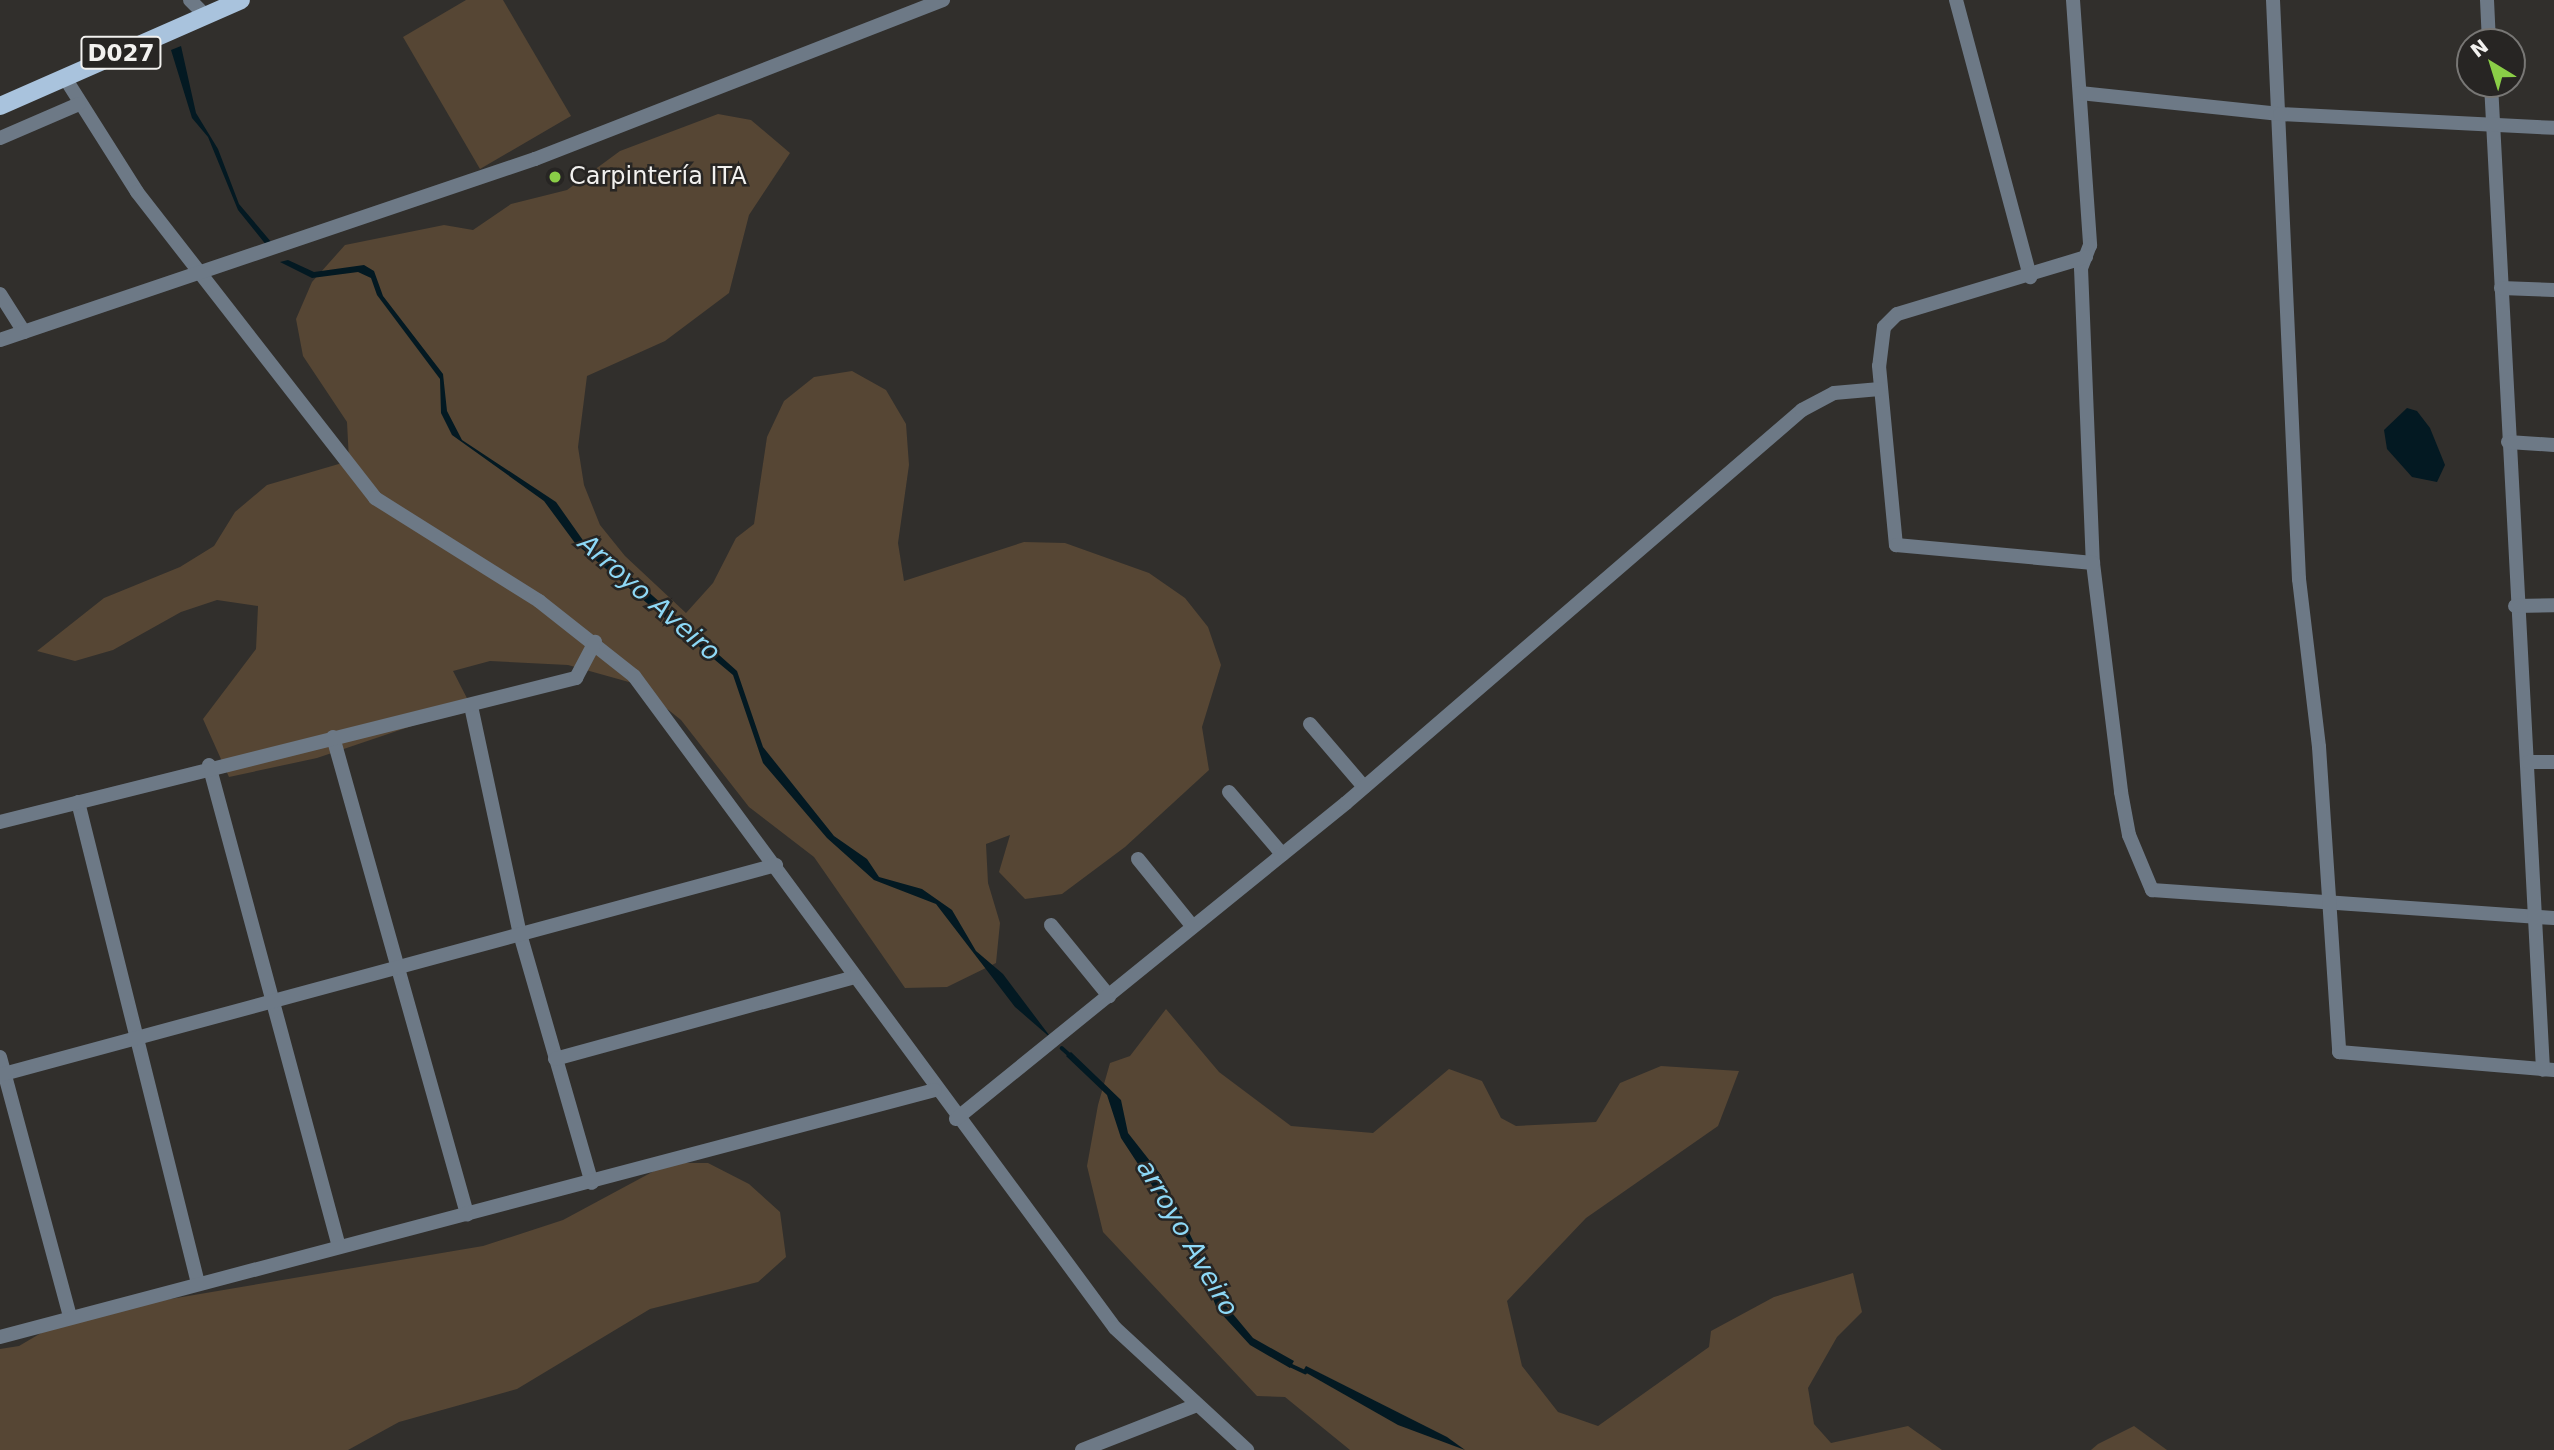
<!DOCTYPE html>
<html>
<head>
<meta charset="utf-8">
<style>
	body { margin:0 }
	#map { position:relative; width:2554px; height:1450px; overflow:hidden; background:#312f2c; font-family:"DejaVu Sans",sans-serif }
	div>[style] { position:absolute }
	.green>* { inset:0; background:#564634 }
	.water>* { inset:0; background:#031922 }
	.stream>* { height:3.5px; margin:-1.75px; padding:0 1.75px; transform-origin:1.75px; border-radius:1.75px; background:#031922 }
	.minor>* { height:14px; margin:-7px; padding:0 7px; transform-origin:7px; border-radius:7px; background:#6d7986 }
	.major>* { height:18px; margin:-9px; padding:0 9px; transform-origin:9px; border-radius:9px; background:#a9c3dd }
	.dots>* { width:19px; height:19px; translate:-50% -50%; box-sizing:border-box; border:4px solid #272523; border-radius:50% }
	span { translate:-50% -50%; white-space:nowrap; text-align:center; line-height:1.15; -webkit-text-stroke:5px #272523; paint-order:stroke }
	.shield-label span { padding:2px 5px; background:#272523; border:2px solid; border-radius:5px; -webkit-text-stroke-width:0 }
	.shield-label { font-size:23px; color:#f2f1ef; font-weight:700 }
	.poi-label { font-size:24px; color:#f2f1ef }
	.left { translate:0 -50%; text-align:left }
	.water-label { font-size:26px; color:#8dd8f6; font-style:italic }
	.north { position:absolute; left:2456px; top:28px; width:70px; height:70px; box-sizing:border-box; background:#272523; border:2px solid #787775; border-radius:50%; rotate:322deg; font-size:19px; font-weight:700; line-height:28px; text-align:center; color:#f2f1ef }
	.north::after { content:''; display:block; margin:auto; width:24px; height:32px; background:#8ace47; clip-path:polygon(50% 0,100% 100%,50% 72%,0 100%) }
</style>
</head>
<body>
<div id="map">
	<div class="green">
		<div style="clip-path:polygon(466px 0,503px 0,571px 116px,480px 169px,403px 37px)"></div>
		<div style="clip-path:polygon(718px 114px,751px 120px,790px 153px,749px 215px,729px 293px,665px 341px,587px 376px,578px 447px,584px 485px,600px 525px,625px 556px,686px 613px,713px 583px,736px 538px,754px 524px,767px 437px,784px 401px,814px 377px,852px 371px,886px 390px,906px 424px,909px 465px,898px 543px,904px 581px,1024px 542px,1065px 543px,1149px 573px,1185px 598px,1208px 627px,1221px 665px,1202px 727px,1209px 770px,1125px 847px,1062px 894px,1025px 899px,999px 872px,1010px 835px,986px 844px,988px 883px,1000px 923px,996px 963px,947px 987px,905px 988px,814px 857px,749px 807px,681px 720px,636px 684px,568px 665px,490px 661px,453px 671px,471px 706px,317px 758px,229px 777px,203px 719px,256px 649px,258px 606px,217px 600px,181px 612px,113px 650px,75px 661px,37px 651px,104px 598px,180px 567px,214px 546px,235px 512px,267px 485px,349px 461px,347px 422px,303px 356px,296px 319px,312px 282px,345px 245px,444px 225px,473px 230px,511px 204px,567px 190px,620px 151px)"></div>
		<div style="clip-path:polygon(1166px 1009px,1219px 1072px,1291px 1126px,1373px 1133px,1449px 1069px,1482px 1081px,1501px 1118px,1516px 1126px,1596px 1122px,1620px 1083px,1661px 1066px,1739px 1071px,1718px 1126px,1586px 1218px,1507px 1301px,1522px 1366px,1558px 1412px,1598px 1426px,1709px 1347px,1711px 1331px,1774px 1297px,1853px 1273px,1862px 1312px,1837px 1337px,1808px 1388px,1814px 1424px,1831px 1443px,1908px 1426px,1942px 1450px,1350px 1450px,1285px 1397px,1257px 1396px,1103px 1232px,1087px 1166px,1098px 1105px,1110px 1063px,1130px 1056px)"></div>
		<div style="clip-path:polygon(669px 1163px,708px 1163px,749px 1184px,780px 1212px,786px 1257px,758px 1282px,650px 1309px,517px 1389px,399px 1422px,348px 1450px,0 1450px,0 1349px,19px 1346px,70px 1316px,483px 1246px,563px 1220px)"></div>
		<div style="clip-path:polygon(2134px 1426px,2167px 1450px,2091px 1450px,2098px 1444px)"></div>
	</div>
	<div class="water">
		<div style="clip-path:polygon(181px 46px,196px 113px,218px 149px,239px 204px,272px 243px,267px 246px,238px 210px,208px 137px,192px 118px,171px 50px)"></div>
		<div style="clip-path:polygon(288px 260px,314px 272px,364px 265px,374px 271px,383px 296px,443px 374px,447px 411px,462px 440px,556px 502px,587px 546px,616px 563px,737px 671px,763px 747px,834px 836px,867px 859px,879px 877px,922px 889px,952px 910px,976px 951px,1003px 974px,1052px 1039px,1015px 1007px,936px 904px,874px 880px,827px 838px,763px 763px,733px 675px,575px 543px,544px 501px,452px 435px,441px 413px,440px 379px,377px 295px,371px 278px,358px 272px,312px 278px,280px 262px)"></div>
		<div style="clip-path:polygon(2407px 408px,2417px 411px,2430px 428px,2445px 465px,2437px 482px,2412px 477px,2387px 449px,2384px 430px)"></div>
		<div style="clip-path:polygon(1071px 1052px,1121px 1100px,1128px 1133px,1161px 1175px,1223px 1302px,1253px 1338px,1294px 1361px,1290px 1368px,1250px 1345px,1217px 1309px,1193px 1248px,1121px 1138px,1107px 1095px,1066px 1056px)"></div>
		<div style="clip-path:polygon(1306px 1366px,1447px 1437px,1465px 1450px,1398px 1425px,1303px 1371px)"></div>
	</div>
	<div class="stream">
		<div style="left:1062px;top:1048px;width:12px;rotate:42deg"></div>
		<div style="left:1290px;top:1365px;width:17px;rotate:25deg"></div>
	</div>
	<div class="minor">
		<div style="left:190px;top:0;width:21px;rotate:45deg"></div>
		<div style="left:1956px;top:0;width:287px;rotate:75deg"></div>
		<div style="left:2073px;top:0;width:246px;rotate:86deg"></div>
		<div style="left:2090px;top:245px;width:25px;rotate:111deg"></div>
		<div style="left:2081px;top:268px;width:295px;rotate:87.7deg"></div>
		<div style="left:2093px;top:563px;width:231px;rotate:83deg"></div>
		<div style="left:2121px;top:792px;width:44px;rotate:79.5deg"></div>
		<div style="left:2129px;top:835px;width:60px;rotate:67.3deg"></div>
		<div style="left:2152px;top:890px;width:403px;rotate:4deg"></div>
		<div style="left:2273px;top:0;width:580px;rotate:87.43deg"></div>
		<div style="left:2299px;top:579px;width:169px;rotate:83.2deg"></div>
		<div style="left:2319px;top:747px;width:306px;rotate:86.2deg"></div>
		<div style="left:2339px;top:1052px;width:216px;rotate:4.8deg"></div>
		<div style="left:2487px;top:0;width:42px;rotate:87.3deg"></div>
		<div style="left:65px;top:78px;width:135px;rotate:57.7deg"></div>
		<div style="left:137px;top:192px;width:388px;rotate:52.1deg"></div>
		<div style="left:375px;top:498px;width:194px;rotate:32.1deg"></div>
		<div style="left:539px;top:601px;width:121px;rotate:38.3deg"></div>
		<div style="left:634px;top:676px;width:810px;rotate:53.58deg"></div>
		<div style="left:1115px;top:1328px;width:180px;rotate:42.7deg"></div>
		<div style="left:2491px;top:84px;width:987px;rotate:86.98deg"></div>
		<div style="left:2080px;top:93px;width:201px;rotate:6deg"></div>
		<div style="left:2280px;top:114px;width:274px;rotate:2.9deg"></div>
		<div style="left:0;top:138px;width:86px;rotate:-23.3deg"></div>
		<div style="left:2086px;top:257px;width:197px;rotate:163.2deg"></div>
		<div style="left:1897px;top:314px;width:18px;rotate:135deg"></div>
		<div style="left:1884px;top:327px;width:39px;rotate:97deg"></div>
		<div style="left:1879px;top:366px;width:180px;rotate:84.6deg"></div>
		<div style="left:1896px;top:545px;width:198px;rotate:5.2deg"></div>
		<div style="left:2501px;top:288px;width:53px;rotate:2.2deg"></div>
		<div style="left:0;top:294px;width:45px;rotate:57.7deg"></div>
		<div style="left:0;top:340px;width:565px;rotate:-18.69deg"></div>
		<div style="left:535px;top:159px;width:438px;rotate:-21.3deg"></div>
		<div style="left:2508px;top:442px;width:46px;rotate:3.7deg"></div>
		<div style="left:2515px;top:606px;width:39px;rotate:-1deg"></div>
		<div style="left:471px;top:706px;width:233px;rotate:77.9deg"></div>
		<div style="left:520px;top:934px;width:259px;rotate:73.9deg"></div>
		<div style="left:1310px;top:724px;width:83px;rotate:49.4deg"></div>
		<div style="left:333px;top:737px;width:496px;rotate:74.3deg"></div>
		<div style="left:2528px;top:762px;width:26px"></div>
		<div style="left:209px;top:765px;width:499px;rotate:74.9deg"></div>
		<div style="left:1229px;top:792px;width:82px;rotate:49.5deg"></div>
		<div style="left:78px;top:802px;width:496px;rotate:76deg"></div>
		<div style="left:0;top:822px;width:594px;rotate:-14.04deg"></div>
		<div style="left:576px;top:678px;width:41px;rotate:-62.2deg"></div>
		<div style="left:1138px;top:859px;width:87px;rotate:51deg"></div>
		<div style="left:1051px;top:925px;width:92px;rotate:50.8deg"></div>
		<div style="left:0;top:1057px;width:268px;rotate:74.9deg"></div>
		<div style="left:555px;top:1059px;width:310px;rotate:-15.3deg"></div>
		<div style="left:0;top:1075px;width:804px;rotate:-15.14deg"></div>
		<div style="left:956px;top:1119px;width:502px;rotate:-39.02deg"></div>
		<div style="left:1346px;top:803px;width:602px;rotate:-40.76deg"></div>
		<div style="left:1802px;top:410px;width:36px;rotate:-28deg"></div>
		<div style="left:1834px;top:393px;width:46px;rotate:-5deg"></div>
		<div style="left:0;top:1337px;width:967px;rotate:-14.8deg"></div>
		<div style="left:1082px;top:1450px;width:123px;rotate:-21.4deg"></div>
	</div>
	<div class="major">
		<div style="left:0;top:106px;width:263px;rotate:-23.7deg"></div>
	</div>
	<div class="dots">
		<div style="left:555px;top:177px;background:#8ace47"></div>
	</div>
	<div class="shield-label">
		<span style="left:121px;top:53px">D027</span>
	</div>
	<div class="poi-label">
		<span class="left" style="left:569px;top:177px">Carpintería ITA</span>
	</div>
	<div class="water-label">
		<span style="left:649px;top:598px;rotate:41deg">Arroyo Aveiro</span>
		<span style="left:1187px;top:1238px;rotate:60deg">arroyo Aveiro</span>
	</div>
	<div class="north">N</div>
</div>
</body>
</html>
